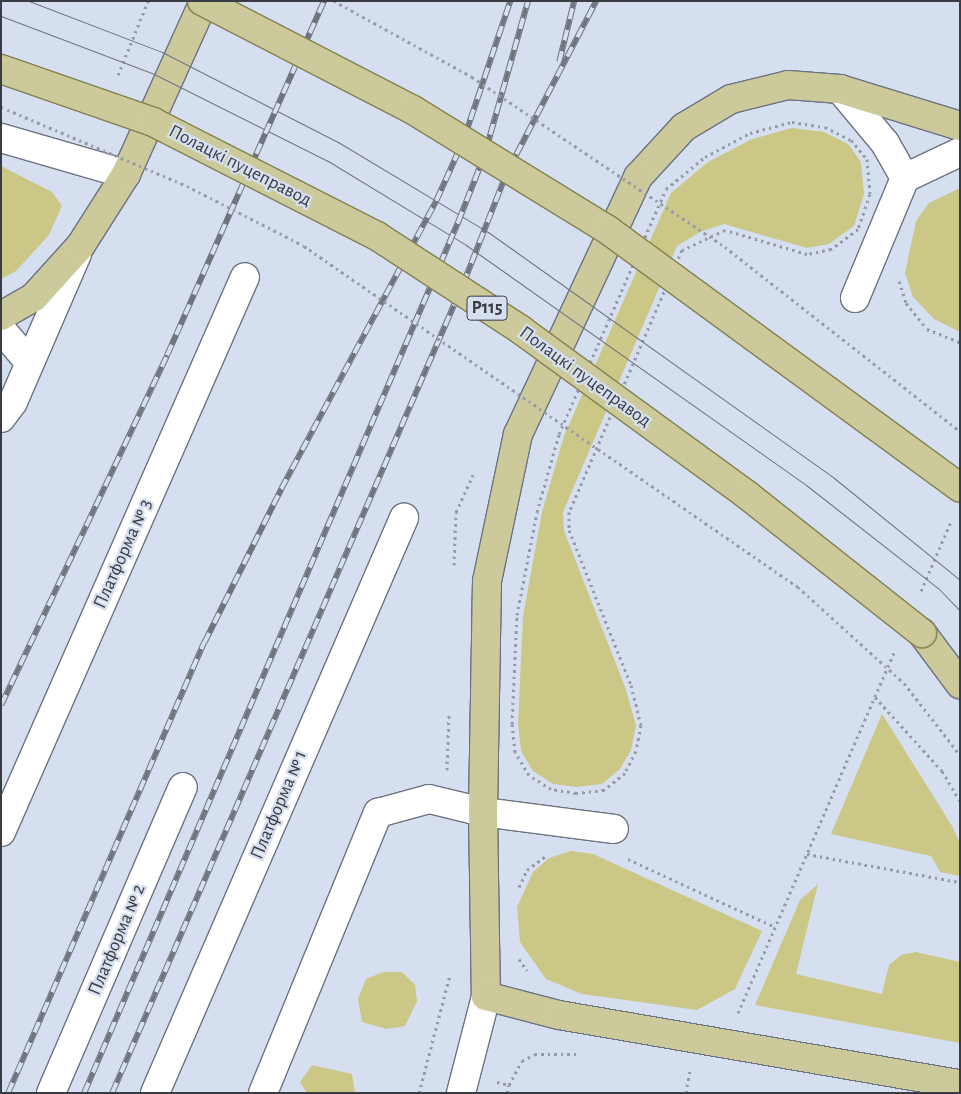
<!DOCTYPE html>
<html>
<head>
<meta charset="utf-8">
<style>
	body { margin:0 }
	#map { position:relative; width:961px; height:1094px; overflow:hidden; background:#d6dfef; font-family:"Alegreya Sans",sans-serif }
	div>[style] { position:absolute }
	.green>* { inset:0; background:#cac787 }
	.path>* { height:3px; margin-top:-1.5px; transform-origin:0; background:repeating-linear-gradient(90deg,#949aa6 0 2.5px,transparent 0 6.5px) }
	.roads { filter:drop-shadow(1px 0 #6b7381) drop-shadow(-1px 0 #6b7381) drop-shadow(0 1px #6b7381) drop-shadow(0 -1px #6b7381) }
	.minor>* { height:28px; margin:-14px; padding:0 14px; transform-origin:14px; border-radius:14px; background:#fff }
	.major>* { height:28px; margin:-14px; padding:0 14px; transform-origin:14px; border-radius:14px; background:#ccca9b }
	.tram>* { height:1px; margin:-0.5px; padding:0 0.5px; transform-origin:0.5px; border-radius:0.5px; background:#6f747e }
	.rail>* { height:5.5px; margin-top:-2.75px; transform-origin:0; background:repeating-linear-gradient(90deg,#d6dfef 0 11px,#6f747e 0 22px); box-sizing:border-box; border-block:1px solid #6f747e }
	.path-bridge>* { height:3px; margin-top:-1.5px; transform-origin:0; background:repeating-linear-gradient(90deg,#949aa6 0 2.5px,transparent 0 6.5px) }
	.bridges { filter:drop-shadow(1px 0 #828151) drop-shadow(-1px 0 #828151) drop-shadow(0 1px #828151) drop-shadow(0 -1px #828151) }
	.major-bridge>* { height:28px; margin:-14px; padding:0 14px; transform-origin:14px; border-radius:14px; background:#ccca9b }
	span { translate:-50% -50%; white-space:nowrap; text-align:center; line-height:1.15; -webkit-text-stroke:4.5px #d6dfef; paint-order:stroke }
	.shield-label span { padding:1px 4px; background:#d6dfef; border:1px solid; border-radius:4px; -webkit-text-stroke-width:0 }
	.shield-label { font-size:18px; color:#393c43; font-weight:700 }
	.street-label { font-size:19px; color:#393c43 }
	.frame { position:absolute; inset:0; border:2px solid #393c43; pointer-events:none }
</style>
</head>
<body>
<div id="map">
	<div class="green">
		<div style="clip-path:polygon(792px 128px,824px 132px,848px 144px,861px 162px,864px 194px,854px 226px,829px 244px,807px 248px,724px 224px,700px 232px,677px 246px,563px 512px,564px 531px,625px 687px,636px 725px,631px 750px,620px 769px,602px 784px,576px 787px,553px 784px,533px 771px,521px 751px,518px 724px,523px 616px,542px 512px,564px 436px,671px 193px,708px 162px,752px 139px)"></div>
		<div style="clip-path:polygon(1px 166px,52px 192px,62px 206px,49px 235px,16px 271px,1px 279px)"></div>
		<div style="clip-path:polygon(960px 188px,960px 332px,934px 319px,913px 297px,905px 273px,916px 221px,929px 203px)"></div>
		<div style="clip-path:polygon(882px 714px,952px 826px,960px 843px,960px 876px,940px 872px,931px 856px,831px 834px)"></div>
		<div style="clip-path:polygon(571px 851px,593px 854px,762px 931px,735px 989px,697px 1010px,582px 994px,546px 979px,520px 942px,517px 907px,533px 872px,549px 858px)"></div>
		<div style="clip-path:polygon(818px 884px,796px 974px,882px 994px,889px 965px,901px 955px,916px 952px,960px 962px,960px 1043px,755px 1005px,800px 900px)"></div>
		<div style="clip-path:polygon(383px 972px,402px 972px,415px 985px,417px 1001px,405px 1026px,386px 1029px,362px 1022px,358px 999px,366px 979px)"></div>
		<div style="clip-path:polygon(312px 1065px,352px 1074px,355px 1093px,307px 1093px,300px 1082px)"></div>
	</div>
	<div class="path">
		<div style="left:118px;top:75px;width:80px;rotate:-67.9deg"></div>
		<div style="left:792px;top:122px;width:33px;rotate:9deg"></div>
		<div style="left:825px;top:127px;width:29px;rotate:27deg"></div>
		<div style="left:851px;top:140px;width:25px;rotate:50deg"></div>
		<div style="left:867px;top:159px;width:35px;rotate:85deg"></div>
		<div style="left:870px;top:194px;width:37px;rotate:109deg"></div>
		<div style="left:858px;top:229px;width:34px;rotate:143deg"></div>
		<div style="left:831px;top:249px;width:25px;rotate:168deg"></div>
		<div style="left:807px;top:254px;width:85px;rotate:-163.7deg"></div>
		<div style="left:725px;top:230px;width:47px;rotate:155.1deg"></div>
		<div style="left:682px;top:250px;width:285px;rotate:113.3deg"></div>
		<div style="left:569px;top:512px;width:18px;rotate:90deg"></div>
		<div style="left:569px;top:530px;width:167px;rotate:68.2deg"></div>
		<div style="left:631px;top:685px;width:41px;rotate:76deg"></div>
		<div style="left:641px;top:725px;width:26px;rotate:101deg"></div>
		<div style="left:636px;top:751px;width:25px;rotate:117deg"></div>
		<div style="left:625px;top:773px;width:27px;rotate:141deg"></div>
		<div style="left:604px;top:790px;width:28px;rotate:174deg"></div>
		<div style="left:576px;top:793px;width:25px;rotate:-171deg"></div>
		<div style="left:551px;top:789px;width:26px;rotate:-148deg"></div>
		<div style="left:529px;top:775px;width:27px;rotate:-121deg"></div>
		<div style="left:515px;top:752px;width:28px;rotate:-96deg"></div>
		<div style="left:512px;top:724px;width:109px;rotate:-87.4deg"></div>
		<div style="left:517px;top:615px;width:105px;rotate:-79deg"></div>
		<div style="left:537px;top:512px;width:81px;rotate:-74.2deg"></div>
		<div style="left:559px;top:434px;width:267px;rotate:-66.4deg"></div>
		<div style="left:666px;top:189px;width:50px;rotate:-39.4deg"></div>
		<div style="left:705px;top:157px;width:51px;rotate:-28.1deg"></div>
		<div style="left:750px;top:133px;width:43px;rotate:-14.7deg"></div>
		<div style="left:899px;top:281px;width:23px;rotate:72deg"></div>
		<div style="left:906px;top:303px;width:33px;rotate:51deg"></div>
		<div style="left:927px;top:329px;width:35px;rotate:22deg"></div>
		<div style="left:454px;top:565px;width:53px;rotate:-87.8deg"></div>
		<div style="left:456px;top:512px;width:41px;rotate:-65.3deg"></div>
		<div style="left:921px;top:591px;width:78px;rotate:-66.7deg"></div>
		<div style="left:904px;top:683px;width:91px;rotate:52.1deg"></div>
		<div style="left:875px;top:697px;width:100px;rotate:47.8deg"></div>
		<div style="left:942px;top:771px;width:35px;rotate:59deg"></div>
		<div style="left:447px;top:770px;width:56px;rotate:-88deg"></div>
		<div style="left:807px;top:854px;width:156px;rotate:10.4deg"></div>
		<div style="left:628px;top:859px;width:162px;rotate:24.8deg"></div>
		<div style="left:519px;top:887px;width:19px;rotate:-65deg"></div>
		<div style="left:527px;top:870px;width:25px;rotate:-37deg"></div>
		<div style="left:519px;top:959px;width:14px;rotate:56deg"></div>
		<div style="left:738px;top:1013px;width:393px;rotate:-66.6deg"></div>
		<div style="left:497px;top:1082px;width:12px;rotate:14deg"></div>
		<div style="left:509px;top:1085px;width:27px;rotate:-62deg"></div>
		<div style="left:522px;top:1061px;width:15px;rotate:-28deg"></div>
		<div style="left:535px;top:1054px;width:43px"></div>
		<div style="left:419px;top:1093px;width:122px;rotate:-75.3deg"></div>
		<div style="left:507px;top:1093px;width:8px;rotate:-76deg"></div>
		<div style="left:686px;top:1093px;width:22px;rotate:-80deg"></div>
	</div>
	<div class="roads">
		<div class="minor">
			<div style="left:840px;top:89px;width:70px;rotate:50.2deg"></div>
			<div style="left:885px;top:143px;width:40px;rotate:60.3deg"></div>
			<div style="left:1px;top:138px;width:130px;rotate:16.1deg"></div>
			<div style="left:855px;top:298px;width:130px;rotate:-67.4deg"></div>
			<div style="left:905px;top:178px;width:61px;rotate:-25.3deg"></div>
			<div style="left:1px;top:329px;width:42px;rotate:49.8deg"></div>
			<div style="left:1px;top:418px;width:20px;rotate:-53deg"></div>
			<div style="left:13px;top:402px;width:161px;rotate:-66.6deg"></div>
			<div style="left:1px;top:832px;width:606px;rotate:-66.27deg"></div>
			<div style="left:51px;top:1093px;width:333px;rotate:-66.7deg"></div>
			<div style="left:155px;top:1093px;width:627px;rotate:-66.59deg"></div>
			<div style="left:263px;top:1093px;width:303px;rotate:-67.7deg"></div>
			<div style="left:378px;top:813px;width:53px;rotate:-15.4deg"></div>
			<div style="left:429px;top:799px;width:56px;rotate:13.5deg"></div>
			<div style="left:483px;top:812px;width:132px;rotate:7.4deg"></div>
			<div style="left:461px;top:1093px;width:100px;rotate:-75.5deg"></div>
		</div>
		<div class="major">
			<div style="left:960px;top:126px;width:126px;rotate:-162.9deg"></div>
			<div style="left:840px;top:89px;width:52px;rotate:-175.6deg"></div>
			<div style="left:788px;top:85px;width:59px;rotate:166.2deg"></div>
			<div style="left:731px;top:99px;width:55px;rotate:149.2deg"></div>
			<div style="left:684px;top:127px;width:68px;rotate:132.6deg"></div>
			<div style="left:638px;top:177px;width:284px;rotate:115deg"></div>
			<div style="left:518px;top:434px;width:150px;rotate:101.9deg"></div>
			<div style="left:487px;top:581px;width:231px;rotate:91deg"></div>
			<div style="left:483px;top:812px;width:184px;rotate:89.1deg"></div>
			<div style="left:486px;top:996px;width:75px;rotate:14.6deg"></div>
			<div style="left:559px;top:1015px;width:407px;rotate:9.8deg"></div>
			<div style="left:1px;top:316px;width:38px;rotate:-30deg"></div>
			<div style="left:34px;top:297px;width:70px;rotate:-47.9deg"></div>
			<div style="left:81px;top:245px;width:84px;rotate:-57.6deg"></div>
			<div style="left:126px;top:174px;width:190px;rotate:-65.7deg"></div>
			<div style="left:922px;top:633px;width:64px;rotate:53.3deg"></div>
		</div>
	</div>
	<div class="tram">
		<div style="left:29px;top:1px;width:142px;rotate:21deg"></div>
		<div style="left:162px;top:52px;width:198px;rotate:27.1deg"></div>
		<div style="left:338px;top:142px;width:175px;rotate:31deg"></div>
		<div style="left:488px;top:232px;width:425px;rotate:35.4deg"></div>
		<div style="left:834px;top:478px;width:162px;rotate:39deg"></div>
		<div style="left:1px;top:16px;width:161px;rotate:20.7deg"></div>
		<div style="left:152px;top:73px;width:197px;rotate:26.6deg"></div>
		<div style="left:328px;top:161px;width:162px;rotate:31.3deg"></div>
		<div style="left:466px;top:245px;width:416px;rotate:35.2deg"></div>
		<div style="left:806px;top:485px;width:169px;rotate:38deg"></div>
		<div style="left:939px;top:589px;width:30px;rotate:46deg"></div>
	</div>
	<div class="rail">
		<div style="left:559px;top:62px;width:63px;rotate:-76.2deg"></div>
		<div style="left:1px;top:705px;width:387px;rotate:-64.6deg"></div>
		<div style="left:167px;top:355px;width:387px;rotate:-66.1deg"></div>
		<div style="left:8px;top:1093px;width:491px;rotate:-66.5deg"></div>
		<div style="left:204px;top:643px;width:172px;rotate:-63.4deg"></div>
		<div style="left:281px;top:489px;width:327px;rotate:-61.7deg"></div>
		<div style="left:436px;top:201px;width:66px;rotate:-65.8deg"></div>
		<div style="left:463px;top:141px;width:148px;rotate:-71.4deg"></div>
		<div style="left:84px;top:1093px;width:948px;rotate:-66.76deg"></div>
		<div style="left:458px;top:222px;width:71px;rotate:-68.5deg"></div>
		<div style="left:484px;top:156px;width:161px;rotate:-74.2deg"></div>
		<div style="left:112px;top:1093px;width:882px;rotate:-66.55deg"></div>
		<div style="left:463px;top:284px;width:118px;rotate:-68.6deg"></div>
		<div style="left:506px;top:174px;width:195px;rotate:-62.5deg"></div>
	</div>
	<div class="path-bridge">
		<div style="left:334px;top:1px;width:158px;rotate:28.8deg"></div>
		<div style="left:472px;top:77px;width:305px;rotate:33.9deg"></div>
		<div style="left:725px;top:247px;width:298px;rotate:38.1deg"></div>
		<div style="left:1px;top:107px;width:202px;rotate:23deg"></div>
		<div style="left:187px;top:186px;width:131px;rotate:27.1deg"></div>
		<div style="left:304px;top:246px;width:600px;rotate:34.62deg"></div>
		<div style="left:798px;top:587px;width:143px;rotate:42.2deg"></div>
	</div>
	<div class="bridges">
		<div class="major-bridge">
			<div style="left:202px;top:1px;width:237px;rotate:27.3deg"></div>
			<div style="left:413px;top:110px;width:229px;rotate:31.6deg"></div>
			<div style="left:608px;top:230px;width:436px;rotate:36.2deg"></div>
			<div style="left:1px;top:69px;width:161px;rotate:19.2deg"></div>
			<div style="left:153px;top:122px;width:251px;rotate:27deg"></div>
			<div style="left:377px;top:236px;width:172px;rotate:33.1deg"></div>
			<div style="left:521px;top:330px;width:280px;rotate:36.1deg"></div>
			<div style="left:747px;top:495px;width:223px;rotate:38.3deg"></div>
		</div>
	</div>
	<div class="shield-label">
		<span style="left:487px;top:308px">Р115</span>
	</div>
	<div class="street-label">
		<span style="left:240px;top:166px;rotate:27deg">Полацкі пуцеправод</span>
		<span style="left:585px;top:377px;rotate:36deg">Полацкі пуцеправод</span>
		<span style="left:123px;top:554px;rotate:-66deg">Платформа № 3</span>
		<span style="left:279px;top:805px;rotate:-67deg">Платформа № 1</span>
		<span style="left:117px;top:940px;rotate:-67deg">Платформа № 2</span>
	</div>
	<div class="frame"></div>
</div>
</body>
</html>
